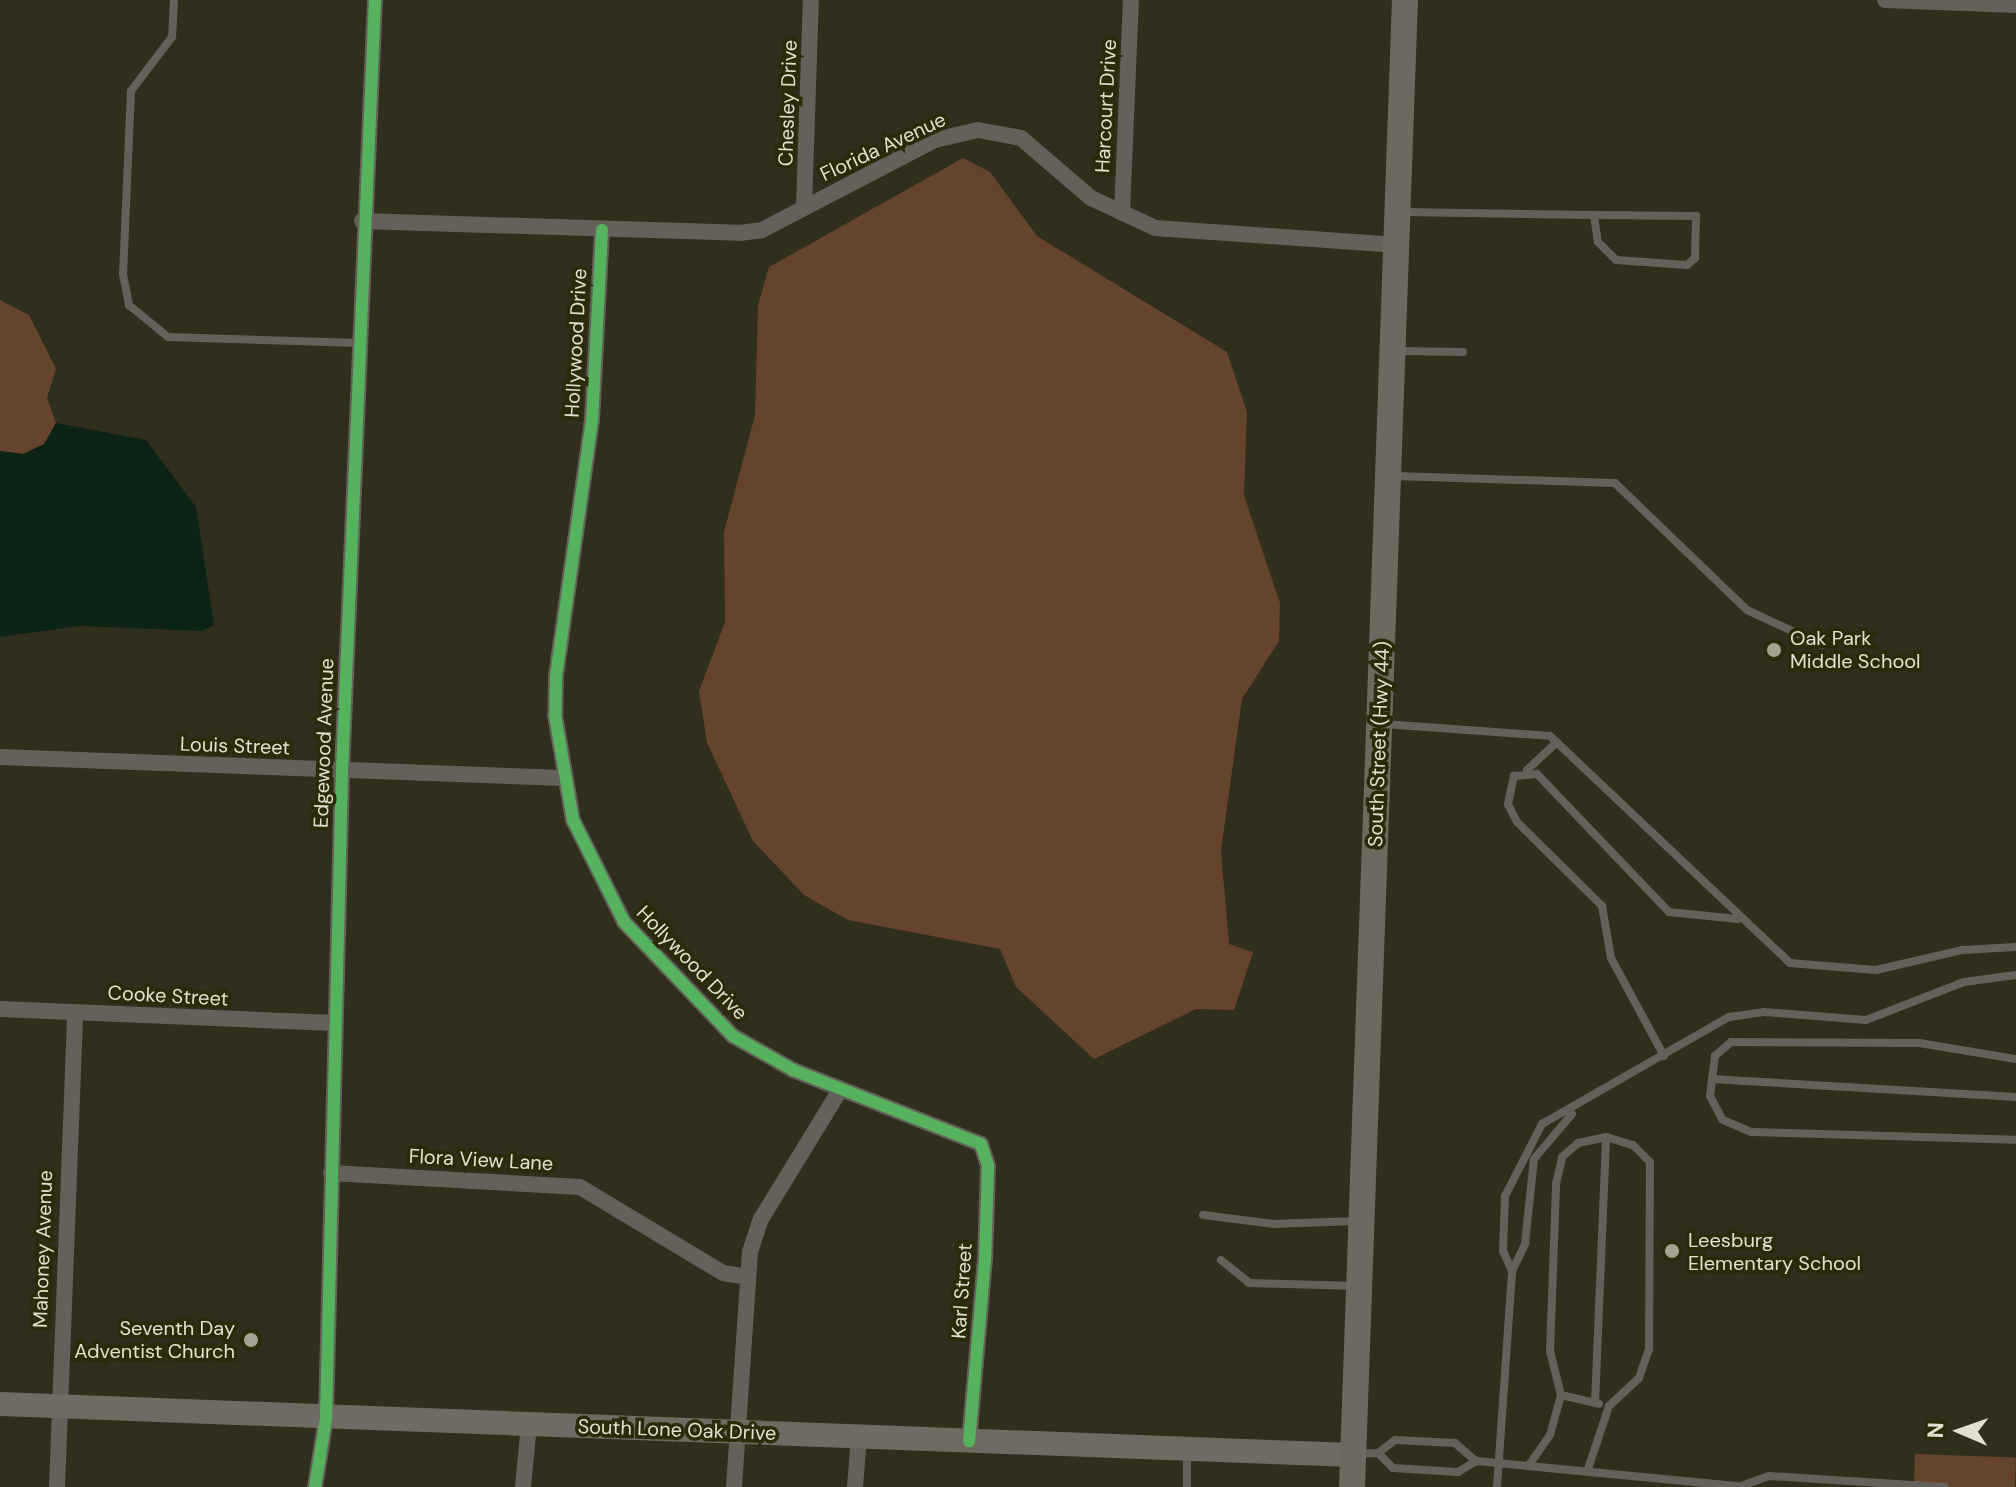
<!DOCTYPE html>
<html>
<head>
<meta charset="utf-8">
<style>
	body { margin:0 }
	#map { position:relative; width:2016px; height:1487px; overflow:hidden; background:#302e1c; font-family:"DM Sans",sans-serif }
	div>[style] { position:absolute }
	.green>* { inset:0; background:#66432c; transform-origin:0 0 }
	.water>* { inset:0; background:#0d2315 }
	.lane>* { height:8px; margin:-4px; padding:0 4px; transform-origin:4px; border-radius:4px; background:#64615a }
	.street>* { height:16px; margin:-8px; padding:0 8px; transform-origin:8px; border-radius:8px; background:#64615a }
	.secondary>* { height:24px; margin:-12px; padding:0 12px; transform-origin:12px; border-radius:12px; background:#6f6b63 }
	.primary>* { height:26px; margin:-13px; padding:0 13px; transform-origin:13px; border-radius:13px; background:#6c695f }
	.cycleway>* { height:12px; margin:-6px; padding:0 6px; transform-origin:6px; border-radius:6px; background:#56b35d }
	.dots>* { width:22px; height:22px; translate:-50% -50%; box-sizing:border-box; border:4px solid #2d2a0a; border-radius:50% }
	span { translate:-50% -50%; white-space:nowrap; text-align:center; line-height:1.15; -webkit-text-stroke:7px #2d2a0a; paint-order:stroke }
	.street-label { font-size:20px; color:#e2e1cf }
	.poi-label { font-size:20px; color:#e2e1cf }
	.left { translate:0 -50%; text-align:left }
	.right { translate:-100% -50%; text-align:right }
	.north { position:absolute; left:1920px; top:1391px; width:80px; height:80px; -webkit-text-stroke:6px #2d2a0a; paint-order:stroke; rotate:272deg; font-size:22px; font-weight:700; line-height:32px; text-align:center; color:#e2e1cf }
	.north::after { content:''; display:block; margin:auto; width:28px; height:36px; background:#e2e1cf; clip-path:polygon(50% 0,100% 100%,50% 72%,0 100%) }
</style>
</head>
<body>
<div id="map">
	<div class="green">
		<div style="clip-path:polygon(963px 158px,990px 172px,1037px 236px,1227px 352px,1247px 412px,1244px 495px,1280px 603px,1279px 641px,1242px 699px,1221px 851px,1229px 944px,1253px 952px,1234px 1010px,1196px 1009px,1094px 1059px,1016px 987px,1000px 949px,848px 920px,804px 895px,753px 841px,707px 743px,699px 691px,725px 622px,724px 532px,755px 415px,758px 305px,769px 267px)"></div>
		<div style="clip-path:polygon(0 300px,29px 315px,56px 369px,47px 398px,56px 423px,45px 444px,23px 454px,0 451px)"></div>
		<div style="left:1915px;top:1454px;width:101px;height:33px;rotate:2deg"></div>
	</div>
	<div class="water">
		<div style="clip-path:polygon(56px 423px,146px 440px,196px 507px,214px 625px,202px 631px,79px 626px,0 637px,0 451px,23px 454px,44px 444px)"></div>
	</div>
	<div class="lane">
		<div style="left:174px;top:0;width:37px;rotate:93deg"></div>
		<div style="left:172px;top:37px;width:68px;rotate:127.2deg"></div>
		<div style="left:131px;top:91px;width:183px;rotate:92.5deg"></div>
		<div style="left:123px;top:274px;width:32px;rotate:79deg"></div>
		<div style="left:129px;top:305px;width:50px;rotate:39.4deg"></div>
		<div style="left:168px;top:337px;width:191px;rotate:1.8deg"></div>
		<div style="left:1403px;top:212px;width:191px;rotate:0.9deg"></div>
		<div style="left:1594px;top:215px;width:27px;rotate:82deg"></div>
		<div style="left:1598px;top:242px;width:25px;rotate:45deg"></div>
		<div style="left:1616px;top:260px;width:71px;rotate:4deg"></div>
		<div style="left:1687px;top:265px;width:11px;rotate:-41deg"></div>
		<div style="left:1695px;top:258px;width:42px;rotate:-88.6deg"></div>
		<div style="left:1696px;top:216px;width:102px;rotate:-179.4deg"></div>
		<div style="left:1394px;top:351px;width:69px;rotate:0.8deg"></div>
		<div style="left:1394px;top:476px;width:221px;rotate:1.8deg"></div>
		<div style="left:1615px;top:483px;width:183px;rotate:43.9deg"></div>
		<div style="left:1747px;top:610px;width:83px;rotate:25deg"></div>
		<div style="left:1384px;top:724px;width:166px;rotate:4.1deg"></div>
		<div style="left:1550px;top:736px;width:330px;rotate:43.4deg"></div>
		<div style="left:1790px;top:963px;width:86px;rotate:4.7deg"></div>
		<div style="left:1876px;top:970px;width:88px;rotate:-13.1deg"></div>
		<div style="left:1962px;top:950px;width:54px;rotate:-3.2deg"></div>
		<div style="left:1527px;top:770px;width:41px;rotate:-43deg"></div>
		<div style="left:1664px;top:1056px;width:111px;rotate:-118.4deg"></div>
		<div style="left:1611px;top:958px;width:53px;rotate:-99.8deg"></div>
		<div style="left:1602px;top:906px;width:120px;rotate:-135.3deg"></div>
		<div style="left:1517px;top:822px;width:20px;rotate:-117deg"></div>
		<div style="left:1508px;top:804px;width:29px;rotate:-78deg"></div>
		<div style="left:1514px;top:776px;width:23px;rotate:-5deg"></div>
		<div style="left:1537px;top:774px;width:191px;rotate:46.3deg"></div>
		<div style="left:1669px;top:912px;width:69px;rotate:5.8deg"></div>
		<div style="left:2016px;top:1059px;width:98px;rotate:-170.6deg"></div>
		<div style="left:1919px;top:1043px;width:188px;rotate:-179.7deg"></div>
		<div style="left:1731px;top:1042px;width:21px;rotate:139deg"></div>
		<div style="left:1715px;top:1056px;width:40px;rotate:97.1deg"></div>
		<div style="left:1710px;top:1096px;width:27px;rotate:62deg"></div>
		<div style="left:1723px;top:1120px;width:30px;rotate:23deg"></div>
		<div style="left:1751px;top:1132px;width:265px;rotate:1.7deg"></div>
		<div style="left:1712px;top:1079px;width:305px;rotate:3.4deg"></div>
		<div style="left:1203px;top:1215px;width:71px;rotate:7.3deg"></div>
		<div style="left:1273px;top:1224px;width:84px;rotate:-2deg"></div>
		<div style="left:1221px;top:1260px;width:36px;rotate:39deg"></div>
		<div style="left:1249px;top:1283px;width:105px;rotate:1.6deg"></div>
		<div style="left:1512px;top:1271px;width:22px;rotate:-114deg"></div>
		<div style="left:1503px;top:1251px;width:55px;rotate:-87.9deg"></div>
		<div style="left:1505px;top:1196px;width:81px;rotate:-62.8deg"></div>
		<div style="left:1542px;top:1124px;width:215px;rotate:-29.8deg"></div>
		<div style="left:1729px;top:1017px;width:35px;rotate:-8deg"></div>
		<div style="left:1764px;top:1012px;width:102px;rotate:4.5deg"></div>
		<div style="left:1866px;top:1020px;width:105px;rotate:-21.2deg"></div>
		<div style="left:1964px;top:982px;width:52px;rotate:-7.7deg"></div>
		<div style="left:1561px;top:1395px;width:39px;rotate:13deg"></div>
		<div style="left:1595px;top:1403px;width:266px;rotate:-87.6deg"></div>
		<div style="left:1378px;top:1453px;width:21px;rotate:45deg"></div>
		<div style="left:1393px;top:1468px;width:65px;rotate:3.5deg"></div>
		<div style="left:1458px;top:1472px;width:21px;rotate:-31deg"></div>
		<div style="left:1476px;top:1461px;width:272px;rotate:5.5deg"></div>
		<div style="left:1358px;top:1454px;width:20px;rotate:-3deg"></div>
		<div style="left:1378px;top:1453px;width:21px;rotate:-37deg"></div>
		<div style="left:1395px;top:1440px;width:60px;rotate:2.9deg"></div>
		<div style="left:1455px;top:1443px;width:28px;rotate:41deg"></div>
		<div style="left:1529px;top:1465px;width:37px;rotate:-55deg"></div>
		<div style="left:1550px;top:1435px;width:41px;rotate:-74.6deg"></div>
		<div style="left:1561px;top:1395px;width:45px;rotate:-104deg"></div>
		<div style="left:1550px;top:1351px;width:167px;rotate:-87.9deg"></div>
		<div style="left:1556px;top:1184px;width:28px;rotate:-77deg"></div>
		<div style="left:1562px;top:1157px;width:21px;rotate:-41deg"></div>
		<div style="left:1578px;top:1143px;width:29px;rotate:-12deg"></div>
		<div style="left:1606px;top:1137px;width:28px;rotate:17deg"></div>
		<div style="left:1633px;top:1145px;width:24px;rotate:45deg"></div>
		<div style="left:1650px;top:1162px;width:187px;rotate:90.3deg"></div>
		<div style="left:1649px;top:1349px;width:31px;rotate:109deg"></div>
		<div style="left:1639px;top:1378px;width:41px;rotate:137deg"></div>
		<div style="left:1609px;top:1406px;width:66px;rotate:108.4deg"></div>
		<div style="left:1744px;top:1485px;width:27px;rotate:-20deg"></div>
		<div style="left:1769px;top:1476px;width:176px;rotate:3.6deg"></div>
		<div style="left:1187px;top:1487px;width:37px;rotate:-90deg"></div>
		<div style="left:1497px;top:1487px;width:217px;rotate:-86deg"></div>
		<div style="left:1512px;top:1271px;width:30px;rotate:-64deg"></div>
		<div style="left:1525px;top:1244px;width:85px;rotate:-84deg"></div>
		<div style="left:1534px;top:1159px;width:59px;rotate:-49.8deg"></div>
	</div>
	<div class="street">
		<div style="left:1885px;top:0;width:131px;rotate:2.2deg"></div>
		<div style="left:804px;top:207px;width:207px;rotate:-88.1deg"></div>
		<div style="left:1122px;top:213px;width:213px;rotate:-87.6deg"></div>
		<div style="left:362px;top:221px;width:377px;rotate:1.8deg"></div>
		<div style="left:739px;top:233px;width:23px;rotate:-7deg"></div>
		<div style="left:762px;top:230px;width:195px;rotate:-27.5deg"></div>
		<div style="left:935px;top:140px;width:44px;rotate:-13.1deg"></div>
		<div style="left:978px;top:130px;width:44px;rotate:10.5deg"></div>
		<div style="left:1021px;top:138px;width:92px;rotate:40.6deg"></div>
		<div style="left:1091px;top:198px;width:71px;rotate:25.1deg"></div>
		<div style="left:1155px;top:228px;width:243px;rotate:4deg"></div>
		<div style="left:602px;top:230px;width:190px;rotate:93deg"></div>
		<div style="left:592px;top:420px;width:259px;rotate:98deg"></div>
		<div style="left:556px;top:676px;width:39px;rotate:91deg"></div>
		<div style="left:555px;top:715px;width:107px;rotate:80.3deg"></div>
		<div style="left:573px;top:820px;width:114px;rotate:63.4deg"></div>
		<div style="left:624px;top:922px;width:158px;rotate:46.3deg"></div>
		<div style="left:733px;top:1036px;width:69px;rotate:29.5deg"></div>
		<div style="left:793px;top:1070px;width:202px;rotate:21.5deg"></div>
		<div style="left:981px;top:1144px;width:23px;rotate:72deg"></div>
		<div style="left:988px;top:1166px;width:93px;rotate:91.8deg"></div>
		<div style="left:985px;top:1259px;width:183px;rotate:95deg"></div>
		<div style="left:0;top:757px;width:564px;rotate:2.13deg"></div>
		<div style="left:0;top:1009px;width:335px;rotate:2.4deg"></div>
		<div style="left:331px;top:1173px;width:249px;rotate:3.2deg"></div>
		<div style="left:580px;top:1187px;width:167px;rotate:31deg"></div>
		<div style="left:723px;top:1273px;width:24px;rotate:9deg"></div>
		<div style="left:57px;top:1487px;width:475px;rotate:-87.8deg"></div>
		<div style="left:315px;top:1487px;width:70px;rotate:-80.9deg"></div>
		<div style="left:326px;top:1418px;width:647px;rotate:-88.58deg"></div>
		<div style="left:342px;top:771px;width:772px;rotate:-87.55deg"></div>
		<div style="left:523px;top:1487px;width:62px;rotate:-84.5deg"></div>
		<div style="left:734px;top:1487px;width:236px;rotate:-86.1deg"></div>
		<div style="left:750px;top:1252px;width:35px;rotate:-72deg"></div>
		<div style="left:761px;top:1219px;width:151px;rotate:-58.5deg"></div>
		<div style="left:855px;top:1487px;width:50px;rotate:-85.4deg"></div>
	</div>
	<div class="secondary">
		<div style="left:0;top:1404px;width:1354px;rotate:2.16deg"></div>
	</div>
	<div class="primary">
		<div style="left:1352px;top:1487px;width:1488px;rotate:-87.96deg"></div>
	</div>
	<div class="cycleway">
		<div style="left:602px;top:230px;width:190px;rotate:93deg"></div>
		<div style="left:592px;top:420px;width:259px;rotate:98deg"></div>
		<div style="left:556px;top:676px;width:39px;rotate:91deg"></div>
		<div style="left:555px;top:715px;width:107px;rotate:80.3deg"></div>
		<div style="left:573px;top:820px;width:114px;rotate:63.4deg"></div>
		<div style="left:624px;top:922px;width:158px;rotate:46.3deg"></div>
		<div style="left:733px;top:1036px;width:69px;rotate:29.5deg"></div>
		<div style="left:793px;top:1070px;width:202px;rotate:21.5deg"></div>
		<div style="left:981px;top:1144px;width:23px;rotate:72deg"></div>
		<div style="left:988px;top:1166px;width:93px;rotate:91.8deg"></div>
		<div style="left:985px;top:1259px;width:183px;rotate:95deg"></div>
		<div style="left:315px;top:1487px;width:70px;rotate:-80.9deg"></div>
		<div style="left:326px;top:1418px;width:647px;rotate:-88.58deg"></div>
		<div style="left:342px;top:771px;width:772px;rotate:-87.55deg"></div>
	</div>
	<div class="dots">
		<div style="left:1774px;top:650px;background:#a4a290"></div>
		<div style="left:1672px;top:1251px;background:#a4a290"></div>
		<div style="left:251px;top:1340px;background:#a4a290"></div>
	</div>
	<div class="street-label">
		<span style="left:788px;top:103px;rotate:-88deg">Chesley Drive</span>
		<span style="left:1106px;top:106px;rotate:-87deg">Harcourt Drive</span>
		<span style="left:883px;top:147px;rotate:-25deg">Florida Avenue</span>
		<span style="left:576px;top:343px;rotate:-87deg">Hollywood Drive</span>
		<span style="left:324px;top:743px;rotate:-88deg">Edgewood Avenue</span>
		<span style="left:1379px;top:744px;rotate:-88deg">South Street (Hwy 44)</span>
		<span style="left:235px;top:746px;rotate:2deg">Louis Street</span>
		<span style="left:692px;top:963px;rotate:46deg">Hollywood Drive</span>
		<span style="left:168px;top:996px;rotate:3deg">Cooke Street</span>
		<span style="left:481px;top:1160px;rotate:3deg">Flora View Lane</span>
		<span style="left:43px;top:1249px;rotate:-88deg">Mahoney Avenue</span>
		<span style="left:962px;top:1291px;rotate:-86deg">Karl Street</span>
		<span style="left:677px;top:1430px;rotate:2deg">South Lone Oak Drive</span>
	</div>
	<div class="poi-label">
		<span class="left" style="left:1790px;top:650px">Oak Park<br>Middle School</span>
		<span class="left" style="left:1688px;top:1252px">Leesburg<br>Elementary School</span>
		<span class="right" style="left:235px;top:1340px">Seventh Day<br>Adventist Church</span>
	</div>
	<div class="north">N</div>
</div>
</body>
</html>
